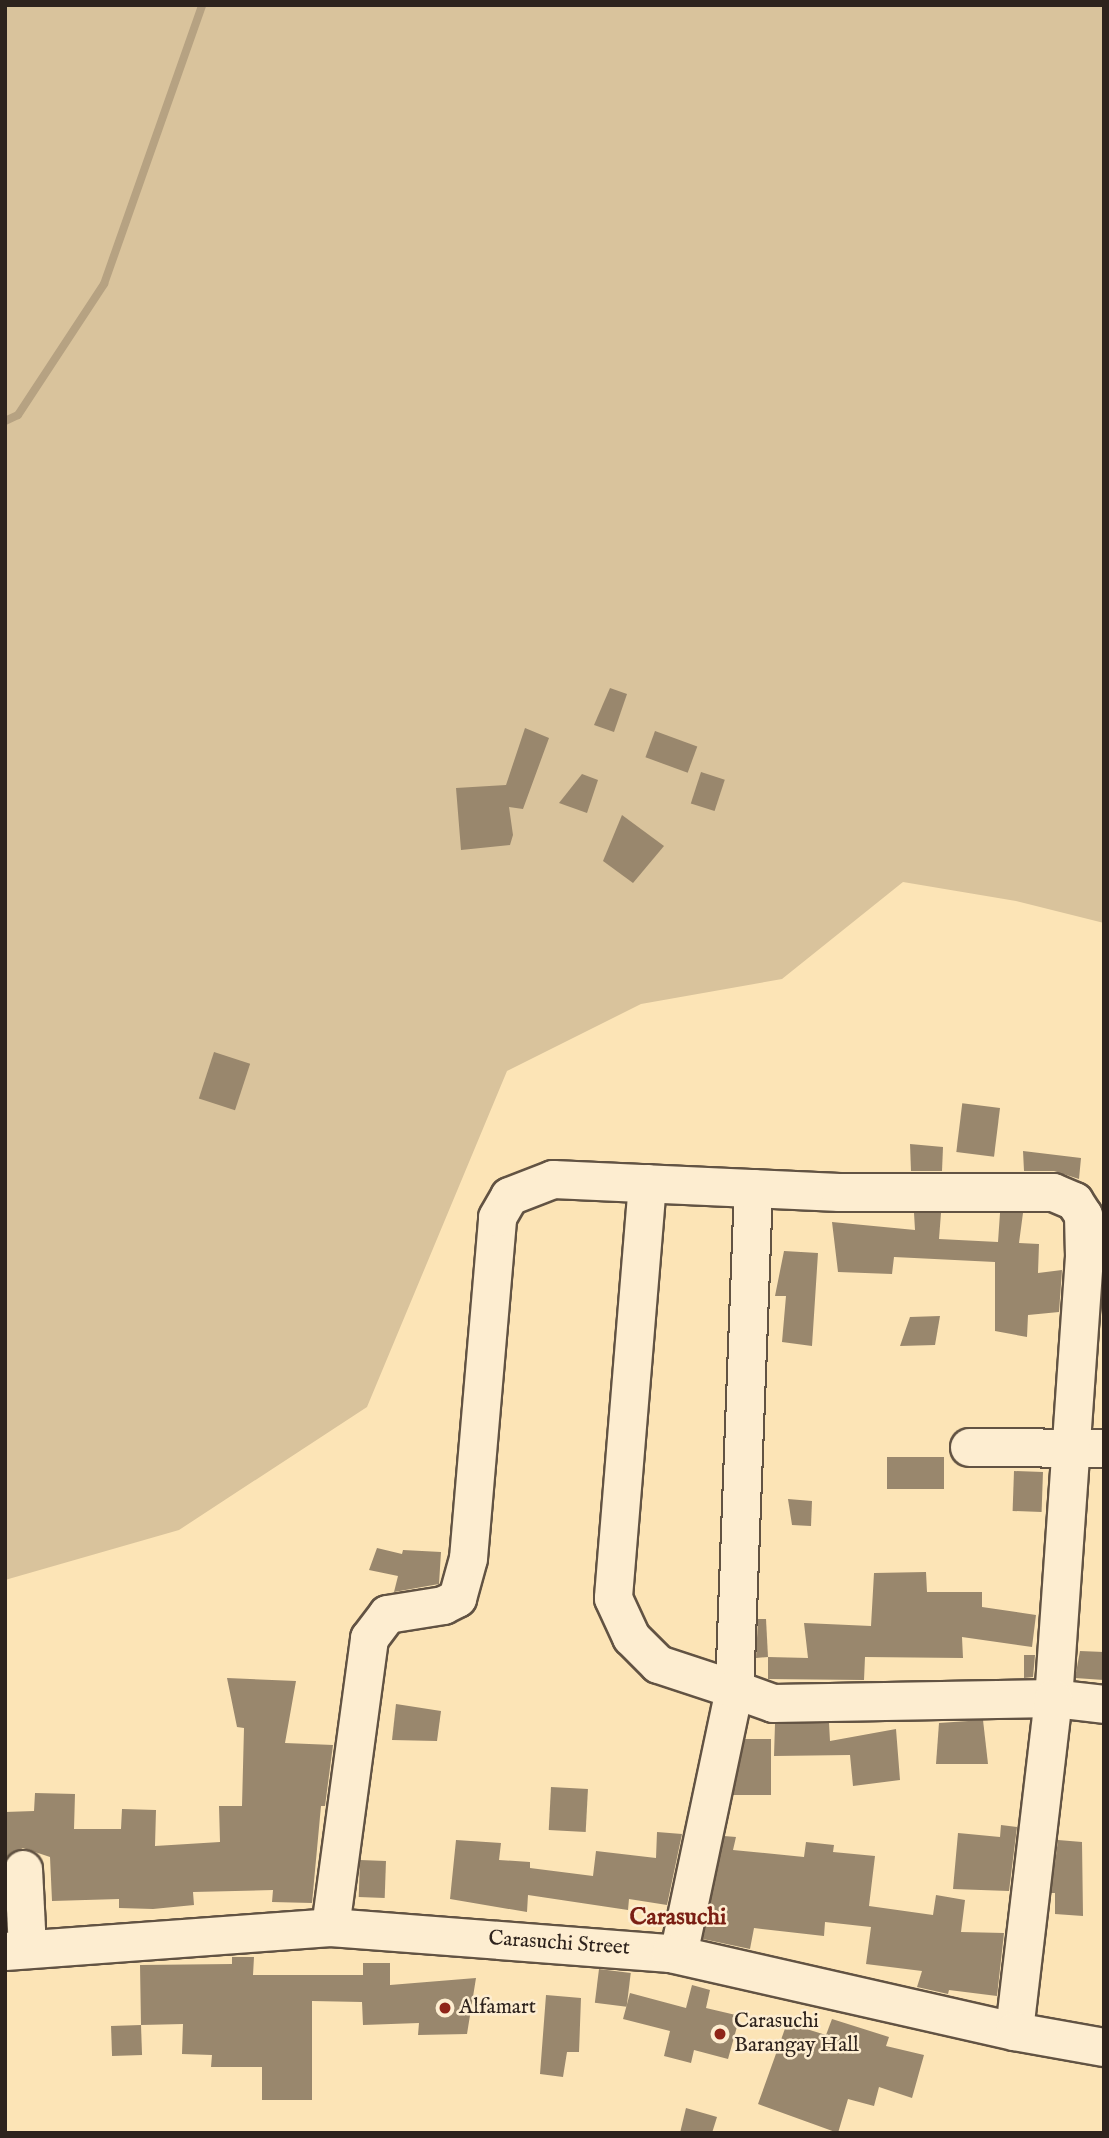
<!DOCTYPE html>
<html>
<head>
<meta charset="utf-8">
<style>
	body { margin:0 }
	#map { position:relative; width:1109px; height:2138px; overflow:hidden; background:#fce4b6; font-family:"IM FELL English",serif }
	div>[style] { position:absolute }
	.green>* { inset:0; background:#d9c39c }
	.stream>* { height:8px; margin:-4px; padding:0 4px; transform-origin:4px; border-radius:4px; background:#b6a282 }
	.building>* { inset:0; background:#99876d; transform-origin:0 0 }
	.roads { filter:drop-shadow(2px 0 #625343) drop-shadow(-2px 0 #625343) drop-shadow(0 2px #625343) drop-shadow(0 -2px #625343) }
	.minor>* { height:37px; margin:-18.5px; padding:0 18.5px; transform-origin:18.5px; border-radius:18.5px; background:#fdedd0 }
	.dots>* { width:19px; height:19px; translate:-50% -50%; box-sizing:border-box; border:4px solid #fdedd0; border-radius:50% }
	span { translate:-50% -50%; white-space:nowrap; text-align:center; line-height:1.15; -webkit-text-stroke:5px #fdedd0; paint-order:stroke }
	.street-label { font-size:21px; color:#2e231d }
	.poi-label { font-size:21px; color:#2e231d }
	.left { translate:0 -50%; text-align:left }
	.quarter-label { font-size:24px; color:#7a1f14; font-weight:700 }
	.frame { position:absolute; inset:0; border:7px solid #2e231d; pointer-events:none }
</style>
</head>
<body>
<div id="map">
	<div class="green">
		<div style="clip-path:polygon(5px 5px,1104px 5px,1104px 923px,1016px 901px,903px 882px,782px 979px,641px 1004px,507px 1071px,367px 1407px,179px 1530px,5px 1580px)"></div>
	</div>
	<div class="stream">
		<div style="left:5px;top:421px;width:14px;rotate:-25deg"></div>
		<div style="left:18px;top:415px;width:157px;rotate:-56.7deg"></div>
		<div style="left:104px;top:284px;width:296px;rotate:-70.6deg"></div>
	</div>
	<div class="building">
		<div style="clip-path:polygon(610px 688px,627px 694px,614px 732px,594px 725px)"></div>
		<div style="clip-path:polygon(525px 728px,549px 738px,523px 809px,509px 807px,513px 835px,510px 845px,461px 850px,456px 788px,506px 785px)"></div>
		<div style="left:655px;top:731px;width:45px;height:28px;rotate:20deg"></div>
		<div style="left:701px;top:772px;width:25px;height:33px;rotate:18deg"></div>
		<div style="clip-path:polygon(582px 774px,598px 780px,587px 813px,559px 803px)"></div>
		<div style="clip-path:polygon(622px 815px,664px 846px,633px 883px,603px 861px)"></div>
		<div style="left:214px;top:1052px;width:38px;height:49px;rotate:18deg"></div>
		<div style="left:1000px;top:1108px;width:49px;height:38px;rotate:97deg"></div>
		<div style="clip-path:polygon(910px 1144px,943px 1147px,942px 1171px,911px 1171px)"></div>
		<div style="clip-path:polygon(1023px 1151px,1081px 1158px,1079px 1179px,1054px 1171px,1024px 1171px)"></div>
		<div style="clip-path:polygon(914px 1213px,941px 1213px,939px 1239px,998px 1242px,1000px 1213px,1023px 1213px,1019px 1243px,1039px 1244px,1038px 1273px,1062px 1270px,1059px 1312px,1028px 1315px,1027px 1337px,995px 1331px,995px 1262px,894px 1257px,892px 1274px,838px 1272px,832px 1222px,915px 1230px)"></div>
		<div style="clip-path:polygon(784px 1251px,818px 1253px,812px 1346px,782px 1342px,786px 1296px,775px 1296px)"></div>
		<div style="clip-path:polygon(940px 1316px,935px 1345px,900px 1346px,910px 1317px)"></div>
		<div style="left:887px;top:1457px;width:57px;height:32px"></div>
		<div style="left:1014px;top:1471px;width:29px;height:40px;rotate:2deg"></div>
		<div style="clip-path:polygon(788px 1499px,812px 1501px,811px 1526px,792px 1525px)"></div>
		<div style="clip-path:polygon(377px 1548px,402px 1554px,403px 1550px,441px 1552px,439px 1584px,394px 1592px,398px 1576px,369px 1570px)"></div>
		<div style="clip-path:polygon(926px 1572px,927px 1592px,982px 1592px,982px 1607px,1036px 1615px,1032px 1647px,962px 1637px,963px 1658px,865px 1657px,864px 1680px,768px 1679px,768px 1657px,808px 1658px,804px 1623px,871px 1626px,874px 1573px)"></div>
		<div style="clip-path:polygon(758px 1619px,766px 1619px,768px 1657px,756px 1658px)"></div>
		<div style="clip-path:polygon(1080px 1651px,1104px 1652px,1104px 1680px,1075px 1678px)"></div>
		<div style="clip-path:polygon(1024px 1655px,1035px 1655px,1033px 1677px,1024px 1678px)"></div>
		<div style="clip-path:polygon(227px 1678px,296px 1681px,285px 1743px,333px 1745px,325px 1806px,321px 1806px,312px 1903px,272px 1902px,273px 1890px,193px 1892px,194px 1905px,153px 1909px,119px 1908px,119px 1899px,52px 1901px,50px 1857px,23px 1848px,5px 1858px,5px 1812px,34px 1811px,35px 1793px,75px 1794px,74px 1829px,121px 1829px,122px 1809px,156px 1810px,155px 1846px,220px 1842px,219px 1806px,242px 1806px,244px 1728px,237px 1727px)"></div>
		<div style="clip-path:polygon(396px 1704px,441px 1711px,437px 1741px,392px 1740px)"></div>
		<div style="clip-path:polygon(983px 1720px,988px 1764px,936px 1764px,939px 1723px)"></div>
		<div style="clip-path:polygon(829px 1723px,830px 1741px,896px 1729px,900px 1780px,853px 1786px,850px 1755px,774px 1756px,775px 1724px)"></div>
		<div style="clip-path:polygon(745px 1739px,771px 1739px,771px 1795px,733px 1795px)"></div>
		<div style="left:551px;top:1787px;width:37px;height:43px;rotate:3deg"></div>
		<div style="clip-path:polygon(1001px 1825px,1017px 1827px,1009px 1891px,953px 1889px,958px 1833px,1000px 1837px)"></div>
		<div style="clip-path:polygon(657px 1832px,682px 1834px,667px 1905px,629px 1899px,628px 1910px,528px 1895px,527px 1912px,450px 1899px,456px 1840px,501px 1843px,499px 1860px,530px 1862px,530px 1868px,593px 1876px,596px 1851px,656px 1858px)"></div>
		<div style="clip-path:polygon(724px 1836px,736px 1837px,733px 1850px,804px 1857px,806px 1842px,834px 1845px,833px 1852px,875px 1856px,869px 1906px,933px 1915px,936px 1895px,965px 1900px,961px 1932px,1004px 1933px,997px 1996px,949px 1990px,948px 1994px,917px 1987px,922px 1971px,866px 1964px,871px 1927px,825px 1922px,824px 1936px,754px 1928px,750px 1949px,703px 1939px)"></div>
		<div style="clip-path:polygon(1058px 1840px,1082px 1842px,1083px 1916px,1055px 1914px,1055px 1893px,1051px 1893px)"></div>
		<div style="left:360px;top:1860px;width:26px;height:37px;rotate:2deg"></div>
		<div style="clip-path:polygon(232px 1957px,254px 1957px,253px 1975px,363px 1975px,363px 1963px,390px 1963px,390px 1985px,476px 1978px,467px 2034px,418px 2035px,419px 2023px,363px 2025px,362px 2002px,312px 2001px,312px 2100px,262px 2100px,262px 2067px,211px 2067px,212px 2055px,182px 2054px,183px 2024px,141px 2025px,140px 1965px,232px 1964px)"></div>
		<div style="left:599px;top:1969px;width:32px;height:34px;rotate:7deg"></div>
		<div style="clip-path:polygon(692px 1985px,710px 1990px,706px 2008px,740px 2016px,728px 2059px,694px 2050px,691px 2063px,664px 2056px,670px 2031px,623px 2019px,630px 1993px,686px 2008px)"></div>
		<div style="clip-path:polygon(546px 1995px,581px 1998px,579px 2052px,567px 2052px,563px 2077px,540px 2074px)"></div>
		<div style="clip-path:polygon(832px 2019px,889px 2037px,886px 2046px,924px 2055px,912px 2098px,879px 2087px,874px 2106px,848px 2099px,838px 2133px,758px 2104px,787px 2023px,826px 2035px)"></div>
		<div style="left:141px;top:2025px;width:30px;height:30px;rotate:88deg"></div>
		<div style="clip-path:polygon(686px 2108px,717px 2117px,712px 2133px,680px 2133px)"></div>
	</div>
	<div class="roads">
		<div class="minor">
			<div style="left:647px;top:1183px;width:416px;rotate:94.7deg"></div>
			<div style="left:613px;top:1598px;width:43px;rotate:65.2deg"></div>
			<div style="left:631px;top:1637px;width:38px;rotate:45deg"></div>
			<div style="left:658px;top:1664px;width:80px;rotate:18.2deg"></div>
			<div style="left:734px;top:1689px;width:271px;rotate:101.9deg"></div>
			<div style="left:753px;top:1188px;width:501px;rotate:92.17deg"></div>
			<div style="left:734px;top:1689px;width:41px;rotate:19.7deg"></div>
			<div style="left:773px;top:1703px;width:280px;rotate:-1deg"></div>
			<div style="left:1053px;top:1698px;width:51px;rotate:6.7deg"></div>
			<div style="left:969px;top:1447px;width:135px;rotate:0.4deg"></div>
			<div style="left:23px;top:1869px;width:79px;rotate:87.1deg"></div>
			<div style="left:330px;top:1927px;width:292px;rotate:-82.3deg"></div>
			<div style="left:369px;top:1638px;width:30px;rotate:-53deg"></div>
			<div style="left:387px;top:1614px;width:57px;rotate:-9.1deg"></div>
			<div style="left:443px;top:1605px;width:16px;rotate:-27deg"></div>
			<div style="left:457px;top:1598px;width:41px;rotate:-74.6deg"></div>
			<div style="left:468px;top:1558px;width:342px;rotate:-85.1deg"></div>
			<div style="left:497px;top:1217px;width:24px;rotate:-60deg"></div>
			<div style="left:509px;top:1196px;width:47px;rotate:-21.1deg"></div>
			<div style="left:553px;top:1179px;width:286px;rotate:2.6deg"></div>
			<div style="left:839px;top:1192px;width:214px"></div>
			<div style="left:1053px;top:1192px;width:23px;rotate:23deg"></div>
			<div style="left:1074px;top:1201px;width:17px;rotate:57deg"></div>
			<div style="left:1083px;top:1215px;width:41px;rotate:88.6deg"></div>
			<div style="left:1084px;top:1256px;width:443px;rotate:94deg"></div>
			<div style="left:1053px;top:1698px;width:335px;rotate:96.7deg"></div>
			<div style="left:5px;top:1951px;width:326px;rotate:-4.2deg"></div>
			<div style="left:330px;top:1927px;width:341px;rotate:4.4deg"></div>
			<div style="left:670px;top:1953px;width:353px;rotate:12.8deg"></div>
			<div style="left:1014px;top:2031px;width:91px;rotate:10.1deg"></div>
		</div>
	</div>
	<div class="dots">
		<div style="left:445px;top:2008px;background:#8f2418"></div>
		<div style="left:720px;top:2034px;background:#8f2418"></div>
	</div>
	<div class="street-label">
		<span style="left:559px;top:1944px;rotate:4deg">Carasuchi Street</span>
	</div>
	<div class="poi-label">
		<span class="left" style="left:459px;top:2008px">Alfamart</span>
		<span class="left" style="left:734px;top:2034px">Carasuchi<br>Barangay Hall</span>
	</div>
	<div class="quarter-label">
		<span style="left:678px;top:1918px">Carasuchi</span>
	</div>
	<div class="frame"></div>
</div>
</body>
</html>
